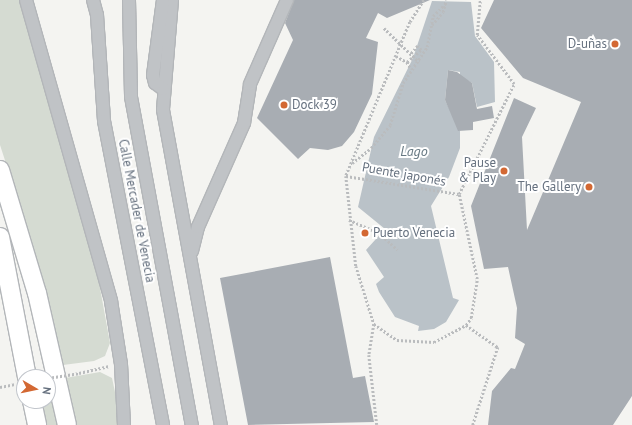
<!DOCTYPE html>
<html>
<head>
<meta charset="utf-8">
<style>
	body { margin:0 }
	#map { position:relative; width:632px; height:425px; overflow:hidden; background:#f4f4f1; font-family:"PT Sans",sans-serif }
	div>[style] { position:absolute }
	.green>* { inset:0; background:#d5dbd2 }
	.water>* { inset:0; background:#bac2c8 }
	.building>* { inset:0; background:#a8adb3 }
	.path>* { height:2.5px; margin-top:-1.25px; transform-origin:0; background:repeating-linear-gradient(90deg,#babcbe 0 2px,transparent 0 4px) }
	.roads { filter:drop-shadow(1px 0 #b3b6b9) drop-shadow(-1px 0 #b3b6b9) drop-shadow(0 1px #b3b6b9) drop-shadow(0 -1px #b3b6b9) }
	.minor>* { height:12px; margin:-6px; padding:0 6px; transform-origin:6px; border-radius:6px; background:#c0c3c6 }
	.highway>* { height:18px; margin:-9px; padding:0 9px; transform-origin:9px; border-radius:9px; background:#fff }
	.path-bridge>* { height:2.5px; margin-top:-1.25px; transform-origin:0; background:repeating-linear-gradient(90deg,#babcbe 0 2px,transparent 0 4px) }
	.dots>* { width:11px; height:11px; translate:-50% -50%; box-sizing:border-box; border:2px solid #fff; border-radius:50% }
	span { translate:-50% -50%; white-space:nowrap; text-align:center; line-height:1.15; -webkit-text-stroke:4px #fff; paint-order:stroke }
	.poi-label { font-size:13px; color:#66717f }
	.right { translate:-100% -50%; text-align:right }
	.left { translate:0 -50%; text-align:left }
	.street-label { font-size:13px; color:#66717f }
	.water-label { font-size:14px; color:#677983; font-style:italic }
	.north { position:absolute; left:16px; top:369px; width:40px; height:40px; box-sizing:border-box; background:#fff; border:1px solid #c2c6cc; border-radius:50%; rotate:99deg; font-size:11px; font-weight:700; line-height:16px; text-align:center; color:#66717f }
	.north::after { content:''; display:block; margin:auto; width:14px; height:18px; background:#d36833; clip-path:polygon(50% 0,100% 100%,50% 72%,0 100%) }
</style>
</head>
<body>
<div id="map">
	<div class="green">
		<div style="clip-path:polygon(0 0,19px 0,98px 277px,110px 343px,105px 356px,94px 361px,63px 365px,33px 246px,0 145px)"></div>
		<div style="clip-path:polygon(100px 372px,112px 378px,122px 425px,37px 425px,32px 401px,48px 401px,48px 381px)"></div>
	</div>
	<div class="water">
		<div style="clip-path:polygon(432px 1px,471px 2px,475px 36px,494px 62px,495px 102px,477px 107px,472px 83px,460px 76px,460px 72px,448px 70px,445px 100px,460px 131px,460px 148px,449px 177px,431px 206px,453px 298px,459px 300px,446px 322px,434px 329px,418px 331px,419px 326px,395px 317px,379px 292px,376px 284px,384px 277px,366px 250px,385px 229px,358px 207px,374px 137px,413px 58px)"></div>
	</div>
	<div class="building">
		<div style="clip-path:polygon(294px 0,430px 0,387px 18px,378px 13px,366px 38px,378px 42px,372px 94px,354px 132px,342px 146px,328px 150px,310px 148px,298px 159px,257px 118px,293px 40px,285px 23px)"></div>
		<div style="clip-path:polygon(494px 0,632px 0,632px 396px,613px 425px,488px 425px,492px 391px,511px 368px,515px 369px,525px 344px,515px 338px,517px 308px,508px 267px,484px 269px,471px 206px,514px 98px,536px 108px,522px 137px,527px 230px,581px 102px,523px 78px,481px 28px)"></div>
		<div style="clip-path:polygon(448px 70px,457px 72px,472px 83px,477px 109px,492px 106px,494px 118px,473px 122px,473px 130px,458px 131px,445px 100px)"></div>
		<div style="clip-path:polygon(330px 257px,353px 378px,365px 376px,374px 422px,248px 425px,220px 278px)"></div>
	</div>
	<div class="path">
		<div style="left:424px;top:0;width:26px;rotate:122deg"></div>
		<div style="left:410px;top:22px;width:167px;rotate:112.6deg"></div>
		<div style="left:346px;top:176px;width:91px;rotate:83.7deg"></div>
		<div style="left:356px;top:266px;width:61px;rotate:72.8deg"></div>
		<div style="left:374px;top:324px;width:28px;rotate:35deg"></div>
		<div style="left:397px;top:340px;width:37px;rotate:3deg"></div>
		<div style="left:434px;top:342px;width:36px;rotate:-28deg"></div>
		<div style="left:466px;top:325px;width:9px;rotate:-54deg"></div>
		<div style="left:471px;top:318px;width:39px;rotate:-81deg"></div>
		<div style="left:477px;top:279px;width:87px;rotate:-102deg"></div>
		<div style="left:459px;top:194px;width:123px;rotate:-63.4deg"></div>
		<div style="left:514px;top:84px;width:61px;rotate:-127.1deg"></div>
		<div style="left:477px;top:35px;width:35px;rotate:-85deg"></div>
		<div style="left:432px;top:25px;width:17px;rotate:-50deg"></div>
		<div style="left:443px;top:12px;width:12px;rotate:-76deg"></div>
		<div style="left:396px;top:56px;width:13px;rotate:29deg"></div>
		<div style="left:407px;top:62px;width:8px;rotate:60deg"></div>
		<div style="left:407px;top:62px;width:18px;rotate:-41deg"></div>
		<div style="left:421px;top:50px;width:5px;rotate:-127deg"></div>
		<div style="left:418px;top:46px;width:11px;rotate:131deg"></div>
		<div style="left:352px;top:163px;width:24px;rotate:-38deg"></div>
		<div style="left:371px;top:148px;width:30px;rotate:-50deg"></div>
		<div style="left:390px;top:125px;width:44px;rotate:-72.8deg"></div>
		<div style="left:403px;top:83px;width:43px;rotate:-56.3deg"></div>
		<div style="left:427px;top:47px;width:32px;rotate:-79deg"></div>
		<div style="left:433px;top:16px;width:18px;rotate:-45deg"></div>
		<div style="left:346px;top:176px;width:114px;rotate:9.1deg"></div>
		<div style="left:349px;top:220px;width:33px;rotate:23deg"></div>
		<div style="left:379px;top:233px;width:25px;rotate:42deg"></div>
		<div style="left:374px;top:324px;width:31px;rotate:99deg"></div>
		<div style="left:369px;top:355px;width:70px;rotate:83.5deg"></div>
		<div style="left:466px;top:325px;width:39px;rotate:35deg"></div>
		<div style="left:498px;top:347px;width:82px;rotate:107.8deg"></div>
		<div style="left:79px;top:373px;width:31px;rotate:-13deg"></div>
		<div style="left:0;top:387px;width:15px;rotate:-11deg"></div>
	</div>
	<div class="roads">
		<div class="minor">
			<div style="left:26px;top:0;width:313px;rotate:74.2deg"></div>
			<div style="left:111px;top:301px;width:64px;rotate:81deg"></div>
			<div style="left:121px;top:364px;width:61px;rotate:87.2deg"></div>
			<div style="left:93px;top:0;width:16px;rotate:75deg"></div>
			<div style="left:97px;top:15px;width:106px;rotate:86.2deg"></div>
			<div style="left:104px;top:121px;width:310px;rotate:79deg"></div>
			<div style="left:129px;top:0;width:97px;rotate:88.8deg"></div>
			<div style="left:131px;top:97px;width:334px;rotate:79.5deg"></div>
			<div style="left:172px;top:0;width:110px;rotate:94.7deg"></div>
			<div style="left:163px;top:110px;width:320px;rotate:79.6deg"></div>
			<div style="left:163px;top:89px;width:10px;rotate:-143deg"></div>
			<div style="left:155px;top:83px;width:8px;rotate:-104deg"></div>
			<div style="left:153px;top:75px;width:76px;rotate:-82.4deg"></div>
			<div style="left:192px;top:251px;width:25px;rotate:-76deg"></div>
			<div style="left:198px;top:227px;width:114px;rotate:-66.1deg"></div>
			<div style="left:244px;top:123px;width:39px;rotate:-81deg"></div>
			<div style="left:250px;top:84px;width:92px;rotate:-66.2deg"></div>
		</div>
		<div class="highway">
			<div style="left:0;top:170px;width:128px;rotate:73.3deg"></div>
			<div style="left:37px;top:293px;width:135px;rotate:77.2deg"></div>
			<div style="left:0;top:237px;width:143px;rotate:79.1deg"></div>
			<div style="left:32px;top:401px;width:25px;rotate:78deg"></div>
		</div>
	</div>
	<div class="path-bridge">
		<div style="left:384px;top:28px;width:49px;rotate:44.2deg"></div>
		<div style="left:48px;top:378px;width:31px;rotate:-9deg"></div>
	</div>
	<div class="dots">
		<div style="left:615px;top:44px;background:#d36833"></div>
		<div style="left:284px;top:105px;background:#d36833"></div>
		<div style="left:504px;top:171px;background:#d36833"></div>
		<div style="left:589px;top:187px;background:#d36833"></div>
		<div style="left:365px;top:233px;background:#d36833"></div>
	</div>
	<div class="poi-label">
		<span class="right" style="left:607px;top:44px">D-uñas</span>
		<span class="left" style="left:292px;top:105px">Dock 39</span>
		<span class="right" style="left:496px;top:171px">Pause<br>&amp; Play</span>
		<span class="right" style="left:581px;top:187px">The Gallery</span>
		<span class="left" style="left:373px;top:233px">Puerto Venecia</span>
	</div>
	<div class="street-label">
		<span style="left:404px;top:175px;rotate:10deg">Puente japonés</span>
		<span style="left:136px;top:211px;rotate:79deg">Calle Mercader de Venecia</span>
	</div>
	<div class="water-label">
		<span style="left:414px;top:151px">Lago</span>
	</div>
	<div class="north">N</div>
</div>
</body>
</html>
